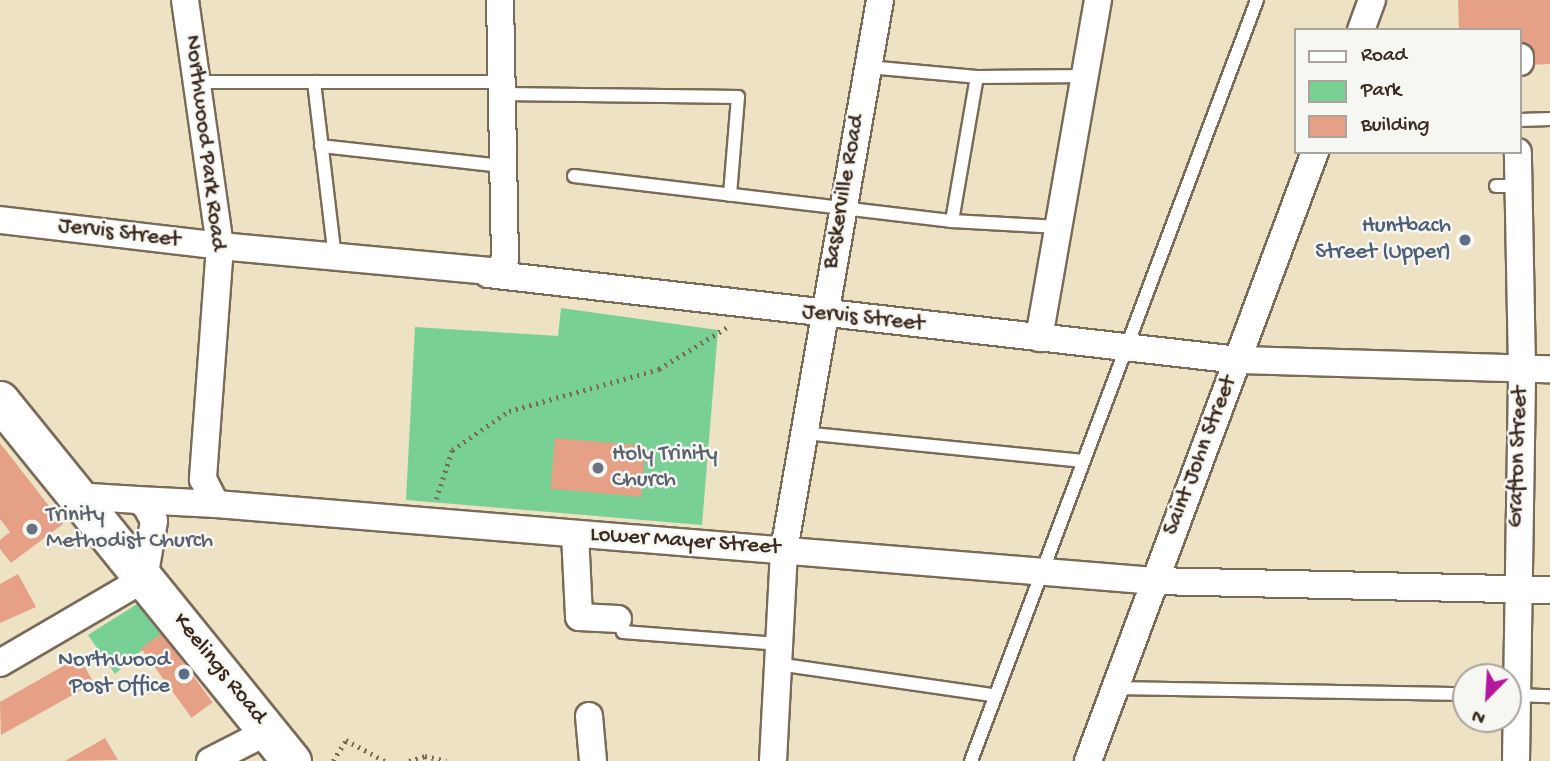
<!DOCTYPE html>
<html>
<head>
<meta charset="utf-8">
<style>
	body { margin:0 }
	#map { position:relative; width:1550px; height:761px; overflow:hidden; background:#eee2c4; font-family:"Gochi Hand",sans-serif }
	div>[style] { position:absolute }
	.green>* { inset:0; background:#79d095 }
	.building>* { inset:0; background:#e5a085; transform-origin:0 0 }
	.path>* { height:4.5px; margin-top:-2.25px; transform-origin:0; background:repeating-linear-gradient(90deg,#7a6a58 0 2px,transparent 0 7px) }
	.roads { filter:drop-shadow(2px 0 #7a6a58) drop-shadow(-2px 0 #7a6a58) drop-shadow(0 2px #7a6a58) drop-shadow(0 -2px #7a6a58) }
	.lane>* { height:12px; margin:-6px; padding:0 6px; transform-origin:6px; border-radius:6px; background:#fff }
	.street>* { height:26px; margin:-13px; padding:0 13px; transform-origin:13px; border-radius:13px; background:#fff }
	.primary>* { height:38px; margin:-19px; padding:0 19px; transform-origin:19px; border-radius:19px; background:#fff }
	.dots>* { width:19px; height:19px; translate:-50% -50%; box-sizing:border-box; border:4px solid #f6f6f2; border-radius:50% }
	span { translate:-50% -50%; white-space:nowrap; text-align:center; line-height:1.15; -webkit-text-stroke:5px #f6f6f2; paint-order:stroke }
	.street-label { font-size:23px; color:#3b2a1e }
	.service-label { font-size:23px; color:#4e5e75 }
	.right { translate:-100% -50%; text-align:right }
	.worship-label { font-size:23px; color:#5b616d }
	.left { translate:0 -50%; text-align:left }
	.legend { position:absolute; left:1294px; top:28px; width:228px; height:126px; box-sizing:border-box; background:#f6f6f2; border:2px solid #aba49d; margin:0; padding:9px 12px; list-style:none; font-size:21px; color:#3b2a1e }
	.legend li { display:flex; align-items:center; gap:14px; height:35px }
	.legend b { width:35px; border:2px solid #aba49d }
	.north { position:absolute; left:1452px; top:663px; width:70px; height:70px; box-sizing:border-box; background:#f6f6f2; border:2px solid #aba49d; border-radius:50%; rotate:204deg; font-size:19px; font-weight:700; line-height:28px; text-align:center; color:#3b2a1e }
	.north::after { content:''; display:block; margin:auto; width:24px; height:32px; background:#b5179e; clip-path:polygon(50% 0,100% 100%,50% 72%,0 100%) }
</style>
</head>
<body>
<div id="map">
	<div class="green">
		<div style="clip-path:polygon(561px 308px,718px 330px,702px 525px,406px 500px,415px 327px,558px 336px)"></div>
		<div style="clip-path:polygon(137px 604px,162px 633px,115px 674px,88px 635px)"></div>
	</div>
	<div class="building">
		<div style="clip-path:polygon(1458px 0,1550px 0,1550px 64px,1529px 65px,1528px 45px,1520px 45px,1520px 30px,1459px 30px)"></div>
		<div style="left:555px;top:438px;width:91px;height:51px;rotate:5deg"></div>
		<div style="clip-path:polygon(0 443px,63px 524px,11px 563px,0 549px,0 540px,10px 532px,0 519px)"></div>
		<div style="clip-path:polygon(18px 574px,36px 607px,0 623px,0 584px)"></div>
		<div style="left:162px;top:633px;width:86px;height:26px;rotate:54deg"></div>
		<div style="clip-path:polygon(79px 657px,94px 683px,1px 735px,0 702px)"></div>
		<div style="clip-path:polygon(105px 738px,118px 760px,65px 761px)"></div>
	</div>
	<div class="path">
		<div style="left:436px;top:499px;width:52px;rotate:-71.9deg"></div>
		<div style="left:452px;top:450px;width:69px;rotate:-34.4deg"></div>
		<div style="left:509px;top:411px;width:156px;rotate:-15.6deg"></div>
		<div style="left:659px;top:369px;width:82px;rotate:-31.6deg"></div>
		<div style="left:333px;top:761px;width:25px;rotate:-58deg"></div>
		<div style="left:346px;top:740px;width:44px;rotate:28.3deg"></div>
		<div style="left:409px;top:761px;width:17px;rotate:-17deg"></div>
		<div style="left:425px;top:756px;width:22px;rotate:13deg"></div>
	</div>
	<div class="roads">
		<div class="lane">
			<div style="left:868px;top:67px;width:109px;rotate:5.2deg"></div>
			<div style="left:977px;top:77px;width:111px;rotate:-0.5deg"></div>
			<div style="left:198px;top:82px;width:302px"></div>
			<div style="left:314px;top:82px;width:177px;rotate:83.2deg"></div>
			<div style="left:501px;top:94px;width:237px;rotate:0.7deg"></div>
			<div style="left:738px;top:97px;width:98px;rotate:94.7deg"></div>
			<div style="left:1520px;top:120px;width:30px;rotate:-2deg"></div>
			<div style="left:321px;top:146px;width:183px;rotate:6.3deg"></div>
			<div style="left:574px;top:176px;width:381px;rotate:6.8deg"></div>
			<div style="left:952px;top:221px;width:107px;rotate:3.2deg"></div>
			<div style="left:1496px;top:186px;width:21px"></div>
			<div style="left:952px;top:221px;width:146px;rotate:-80.2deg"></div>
			<div style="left:803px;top:433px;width:281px;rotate:5.7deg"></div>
			<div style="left:618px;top:619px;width:14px;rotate:69deg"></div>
			<div style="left:623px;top:632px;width:155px;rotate:4.4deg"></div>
			<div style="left:777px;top:664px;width:218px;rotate:8.2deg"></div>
			<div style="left:1115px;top:688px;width:351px;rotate:1deg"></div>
			<div style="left:1515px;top:695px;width:35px;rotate:2deg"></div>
			<div style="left:971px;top:761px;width:813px;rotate:-69.4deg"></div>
		</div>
		<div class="street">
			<div style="left:185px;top:0;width:248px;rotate:81.9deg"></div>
			<div style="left:220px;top:246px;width:234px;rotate:94.2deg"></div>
			<div style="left:203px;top:479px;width:28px;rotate:63deg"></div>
			<div style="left:216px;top:504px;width:941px;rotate:4.69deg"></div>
			<div style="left:1154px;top:581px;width:396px;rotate:1.3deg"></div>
			<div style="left:1361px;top:30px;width:32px;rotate:-70deg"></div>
			<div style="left:1520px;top:57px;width:5px;rotate:90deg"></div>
			<div style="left:0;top:220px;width:222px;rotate:6.7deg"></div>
			<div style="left:220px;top:246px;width:279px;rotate:5.3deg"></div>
			<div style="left:498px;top:272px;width:15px;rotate:-62deg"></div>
			<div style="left:505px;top:259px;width:259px;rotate:-91.1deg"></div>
			<div style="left:488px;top:274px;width:755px;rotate:6.54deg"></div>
			<div style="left:1238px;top:360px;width:312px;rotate:1.7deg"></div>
			<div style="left:1039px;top:338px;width:343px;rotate:-80.1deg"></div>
			<div style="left:138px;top:500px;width:78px;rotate:2.9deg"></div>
			<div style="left:575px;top:534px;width:83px;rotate:87.2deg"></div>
			<div style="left:579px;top:617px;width:39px;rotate:3deg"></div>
			<div style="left:0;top:663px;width:167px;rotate:-30.3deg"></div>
			<div style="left:144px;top:579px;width:59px;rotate:-80.2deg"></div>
			<div style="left:154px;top:521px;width:17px;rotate:-118deg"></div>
			<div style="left:146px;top:506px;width:10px;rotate:-143deg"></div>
			<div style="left:138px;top:500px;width:64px;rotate:-176.4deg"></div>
			<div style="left:589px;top:716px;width:45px;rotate:84.9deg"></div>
			<div style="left:210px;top:761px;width:66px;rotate:-27deg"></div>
			<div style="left:773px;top:761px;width:211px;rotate:-87deg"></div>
			<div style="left:784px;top:550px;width:558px;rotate:-80.1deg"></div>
			<div style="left:1088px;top:761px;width:650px;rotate:-69.56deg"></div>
			<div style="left:1516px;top:761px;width:392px;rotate:-89.1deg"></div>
			<div style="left:1522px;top:369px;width:217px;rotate:-91.1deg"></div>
		</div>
		<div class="primary">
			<div style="left:0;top:401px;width:464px;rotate:51deg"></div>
		</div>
	</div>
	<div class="dots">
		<div style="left:1465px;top:240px;background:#5c6f8a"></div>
		<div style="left:598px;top:468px;background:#6b7280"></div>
		<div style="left:32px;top:529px;background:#6b7280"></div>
		<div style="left:184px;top:674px;background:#5c6f8a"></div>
	</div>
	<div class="street-label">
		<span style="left:204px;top:143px;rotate:83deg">Northwood Park Road</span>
		<span style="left:845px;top:192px;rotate:-80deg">Baskerville Road</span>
		<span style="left:119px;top:234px;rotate:7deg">Jervis Street</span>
		<span style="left:863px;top:319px;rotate:6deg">Jervis Street</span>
		<span style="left:1201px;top:456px;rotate:-69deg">Saint John Street</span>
		<span style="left:1519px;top:457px;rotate:-88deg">Grafton Street</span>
		<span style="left:685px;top:542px;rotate:4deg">Lower Mayer Street</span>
		<span style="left:219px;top:669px;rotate:51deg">Keelings Road</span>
	</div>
	<div class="service-label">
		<span class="right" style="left:1451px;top:240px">Huntbach<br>Street (Upper)</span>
		<span class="right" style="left:170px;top:674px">Northwood<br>Post Office</span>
	</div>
	<div class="worship-label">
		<span class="left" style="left:612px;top:468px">Holy Trinity<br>Church</span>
		<span class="left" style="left:46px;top:529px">Trinity<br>Methodist Church</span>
	</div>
	<ul class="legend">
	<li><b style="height:9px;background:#fff"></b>Road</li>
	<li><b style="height:19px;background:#79d095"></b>Park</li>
	<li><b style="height:19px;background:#e5a085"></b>Building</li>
	</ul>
	<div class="north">N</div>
</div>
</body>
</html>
